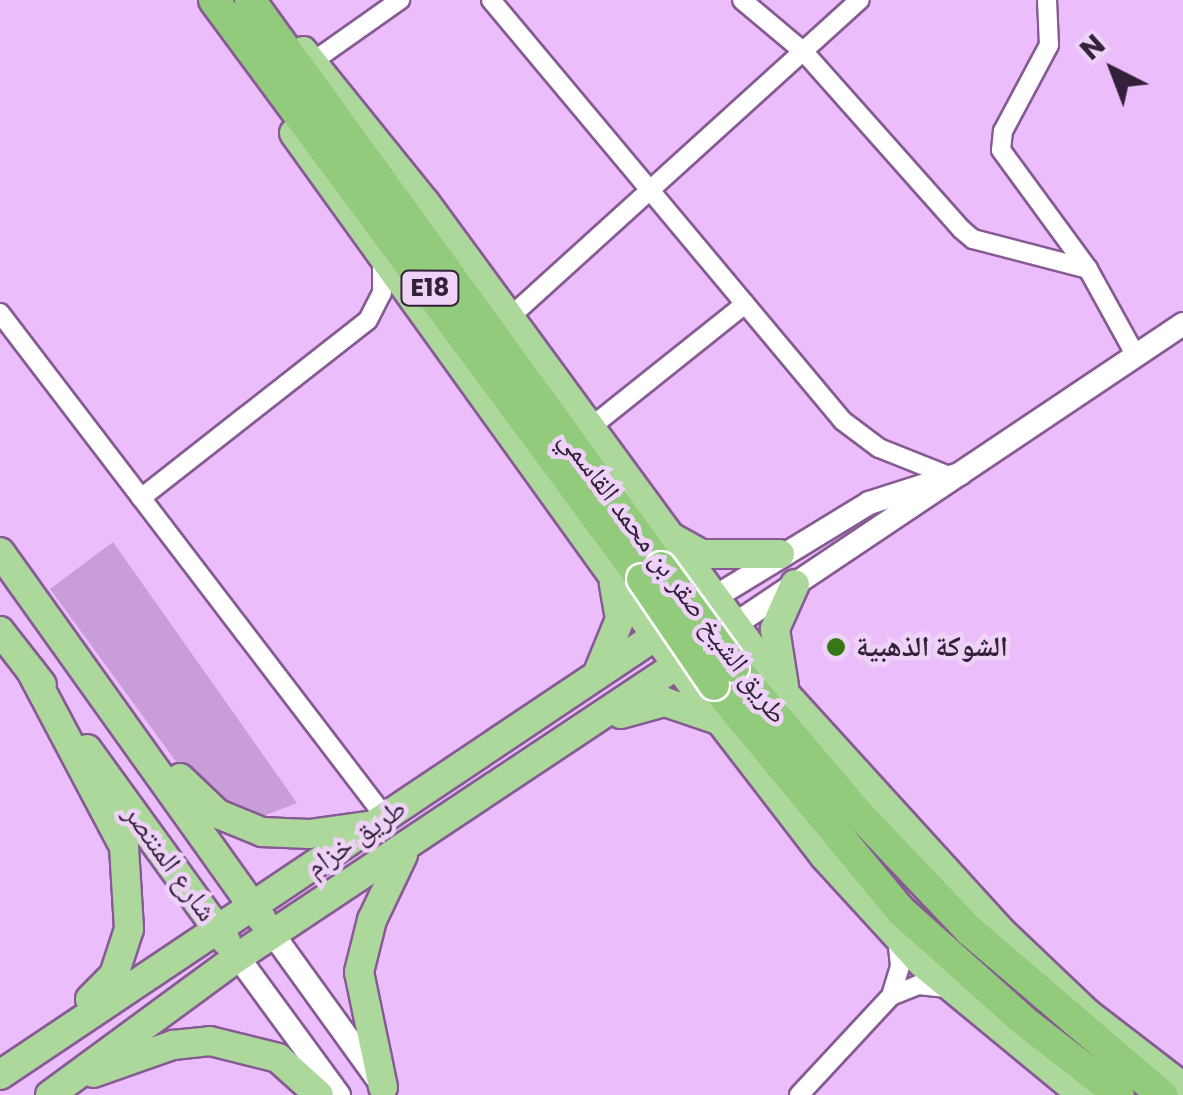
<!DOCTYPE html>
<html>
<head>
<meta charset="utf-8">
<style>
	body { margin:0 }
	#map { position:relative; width:1183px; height:1095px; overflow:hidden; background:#ecbdfb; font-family:Poppins,"Noto Naskh Arabic",sans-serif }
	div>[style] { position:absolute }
	.green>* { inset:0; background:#c99dd8 }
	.roads { filter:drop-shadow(2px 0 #865b93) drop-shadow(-2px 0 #865b93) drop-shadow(0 2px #865b93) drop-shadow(0 -2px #865b93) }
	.minor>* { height:18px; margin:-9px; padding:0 9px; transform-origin:9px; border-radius:9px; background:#fff }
	.tertiary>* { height:22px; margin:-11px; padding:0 11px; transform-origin:11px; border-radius:11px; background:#fff }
	.primary>* { height:28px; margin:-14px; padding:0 14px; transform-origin:14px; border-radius:14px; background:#add89c }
	.trunk>* { height:30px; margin:-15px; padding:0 15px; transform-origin:15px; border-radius:15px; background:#92cb7b }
	.bridges { filter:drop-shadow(2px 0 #fff) drop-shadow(-2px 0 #fff) drop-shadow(0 2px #fff) drop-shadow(0 -2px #fff) }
	.trunk-bridge>* { height:30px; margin:-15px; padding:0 15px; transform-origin:15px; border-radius:15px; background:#92cb7b }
	.dots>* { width:28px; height:28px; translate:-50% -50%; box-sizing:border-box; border:5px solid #efd2f8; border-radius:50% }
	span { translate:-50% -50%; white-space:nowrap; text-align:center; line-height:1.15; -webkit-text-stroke:9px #efd2f8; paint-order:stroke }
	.shield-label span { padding:2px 8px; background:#efd2f8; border:2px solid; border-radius:8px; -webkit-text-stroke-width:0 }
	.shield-label { font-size:25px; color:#332139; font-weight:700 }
	.street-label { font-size:28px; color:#332139 }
	.poi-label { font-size:28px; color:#332139; font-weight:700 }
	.left { translate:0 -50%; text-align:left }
	.north { position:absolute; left:1063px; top:20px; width:100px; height:100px; -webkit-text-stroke:8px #efd2f8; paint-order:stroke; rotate:318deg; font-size:28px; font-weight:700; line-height:40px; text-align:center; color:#332139 }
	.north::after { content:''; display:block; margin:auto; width:35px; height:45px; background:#332139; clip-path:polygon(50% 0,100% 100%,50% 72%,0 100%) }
</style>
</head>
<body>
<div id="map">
	<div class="green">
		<div style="clip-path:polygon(113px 542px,297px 803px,261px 817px,224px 810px,194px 786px,50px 589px)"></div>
	</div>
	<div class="roads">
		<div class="minor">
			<div style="left:491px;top:0;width:549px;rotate:50.1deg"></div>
			<div style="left:843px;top:421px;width:45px;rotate:36.9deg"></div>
			<div style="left:879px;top:448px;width:73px;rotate:21.7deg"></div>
			<div style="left:742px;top:0;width:81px;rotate:40deg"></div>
			<div style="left:804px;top:52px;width:237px;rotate:48.4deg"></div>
			<div style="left:961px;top:229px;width:16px;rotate:40deg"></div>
			<div style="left:973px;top:239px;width:119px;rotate:14.6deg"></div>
			<div style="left:1047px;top:0;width:45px;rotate:87.5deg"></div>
			<div style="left:1049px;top:45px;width:98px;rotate:118.1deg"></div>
			<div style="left:1003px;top:131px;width:19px;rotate:96deg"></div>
			<div style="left:1001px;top:150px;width:147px;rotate:53.8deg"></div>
			<div style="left:1088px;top:269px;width:99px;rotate:61.1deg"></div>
			<div style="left:312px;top:62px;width:108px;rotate:-35.2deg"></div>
			<div style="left:0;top:313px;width:634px;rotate:52.62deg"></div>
			<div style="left:510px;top:317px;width:472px;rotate:-42.2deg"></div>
			<div style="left:591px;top:427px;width:197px;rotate:-38.6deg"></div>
			<div style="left:141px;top:498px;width:288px;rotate:-38.1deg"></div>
			<div style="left:368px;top:320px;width:30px;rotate:-63deg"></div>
			<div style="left:382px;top:293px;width:35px;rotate:-90deg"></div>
			<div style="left:891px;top:996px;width:31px;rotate:-73deg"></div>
			<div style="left:900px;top:966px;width:28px;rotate:-96deg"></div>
			<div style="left:799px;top:1095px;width:135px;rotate:-47.1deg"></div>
			<div style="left:891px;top:996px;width:29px;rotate:-22deg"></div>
			<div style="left:918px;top:985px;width:29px;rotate:6deg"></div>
		</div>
		<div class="tertiary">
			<div style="left:712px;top:599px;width:184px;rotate:-31.4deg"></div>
			<div style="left:869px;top:503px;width:96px;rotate:-17.7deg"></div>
			<div style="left:731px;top:627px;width:544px;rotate:-33.84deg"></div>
			<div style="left:275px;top:937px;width:181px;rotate:54.2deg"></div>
			<div style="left:238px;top:957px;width:171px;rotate:53.8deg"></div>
		</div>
		<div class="primary">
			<div style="left:303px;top:51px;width:194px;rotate:51.1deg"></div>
			<div style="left:425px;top:202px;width:614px;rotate:53.75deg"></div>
			<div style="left:788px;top:697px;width:321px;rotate:47.7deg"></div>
			<div style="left:1004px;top:934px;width:115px;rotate:43.6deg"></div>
			<div style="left:1087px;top:1013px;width:121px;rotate:37.6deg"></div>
			<div style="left:294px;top:133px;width:656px;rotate:54.25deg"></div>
			<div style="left:677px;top:665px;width:242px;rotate:52.4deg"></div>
			<div style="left:825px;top:857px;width:144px;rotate:47.5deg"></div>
			<div style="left:922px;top:963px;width:207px;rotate:39.5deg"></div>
			<div style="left:671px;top:537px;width:35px;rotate:29deg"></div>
			<div style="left:702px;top:554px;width:78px"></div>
			<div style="left:0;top:552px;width:451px;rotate:54.5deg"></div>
			<div style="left:0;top:631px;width:68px;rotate:52.1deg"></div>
			<div style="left:599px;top:670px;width:55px;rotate:-67.6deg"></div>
			<div style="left:620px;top:619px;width:36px;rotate:-100deg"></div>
			<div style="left:31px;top:671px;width:199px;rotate:62.1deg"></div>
			<div style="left:124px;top:847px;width:82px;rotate:86.5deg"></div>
			<div style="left:129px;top:929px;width:48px;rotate:108.1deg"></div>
			<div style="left:114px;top:975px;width:34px;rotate:135deg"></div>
			<div style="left:784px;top:686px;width:58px;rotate:-99deg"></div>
			<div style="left:775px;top:629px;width:49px;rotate:-66deg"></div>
			<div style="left:621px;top:714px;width:46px;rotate:-15.3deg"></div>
			<div style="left:665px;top:702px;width:56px;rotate:18.8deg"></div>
			<div style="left:87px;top:749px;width:237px;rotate:54.1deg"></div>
			<div style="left:180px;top:778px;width:52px;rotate:43.5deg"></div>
			<div style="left:218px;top:814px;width:48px;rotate:22.2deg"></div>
			<div style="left:262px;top:832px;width:47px;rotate:2.4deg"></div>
			<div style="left:309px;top:834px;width:60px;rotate:-7.7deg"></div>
			<div style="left:93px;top:1073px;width:85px;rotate:-19.3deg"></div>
			<div style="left:173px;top:1045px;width:37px;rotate:-6deg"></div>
			<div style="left:210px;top:1041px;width:70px;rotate:14deg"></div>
			<div style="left:278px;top:1058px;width:55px;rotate:42.1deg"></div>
			<div style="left:0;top:1075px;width:809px;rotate:-33.81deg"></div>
			<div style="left:383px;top:1087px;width:117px;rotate:-101.8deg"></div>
			<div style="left:359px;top:972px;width:54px;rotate:-76deg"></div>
			<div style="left:372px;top:920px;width:72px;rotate:-64.5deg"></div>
			<div style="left:50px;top:1095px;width:233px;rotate:-36.3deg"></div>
			<div style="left:238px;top:957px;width:545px;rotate:-33.63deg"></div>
		</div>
		<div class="trunk">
			<div style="left:214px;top:0;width:720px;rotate:53.53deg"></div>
			<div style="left:250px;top:0;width:700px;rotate:54.06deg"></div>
			<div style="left:734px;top:667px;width:190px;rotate:49.7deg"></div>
			<div style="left:857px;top:812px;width:164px;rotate:46.5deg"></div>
			<div style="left:970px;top:931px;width:253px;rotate:40.5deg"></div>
			<div style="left:714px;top:685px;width:293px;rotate:50.4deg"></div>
			<div style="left:901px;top:911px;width:165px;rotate:41.8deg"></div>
			<div style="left:1024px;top:1021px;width:120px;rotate:37.9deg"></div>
		</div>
	</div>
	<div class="bridges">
		<div class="trunk-bridge">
			<div style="left:661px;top:567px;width:124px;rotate:53.9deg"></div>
			<div style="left:642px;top:579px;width:128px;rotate:55.8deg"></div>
		</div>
	</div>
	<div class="dots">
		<div style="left:836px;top:647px;background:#377816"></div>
	</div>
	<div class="shield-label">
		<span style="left:430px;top:288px">E18</span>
	</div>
	<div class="street-label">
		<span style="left:673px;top:577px;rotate:53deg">طريق الشيخ صقر بن محمد القاسمي</span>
		<span style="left:356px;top:838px;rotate:-35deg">طريق خزام</span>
		<span style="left:170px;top:863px;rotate:54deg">شارع المنتصر</span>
	</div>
	<div class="poi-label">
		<span class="left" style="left:856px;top:647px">الشوكة الذهبية</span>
	</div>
	<div class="north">N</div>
</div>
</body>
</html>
